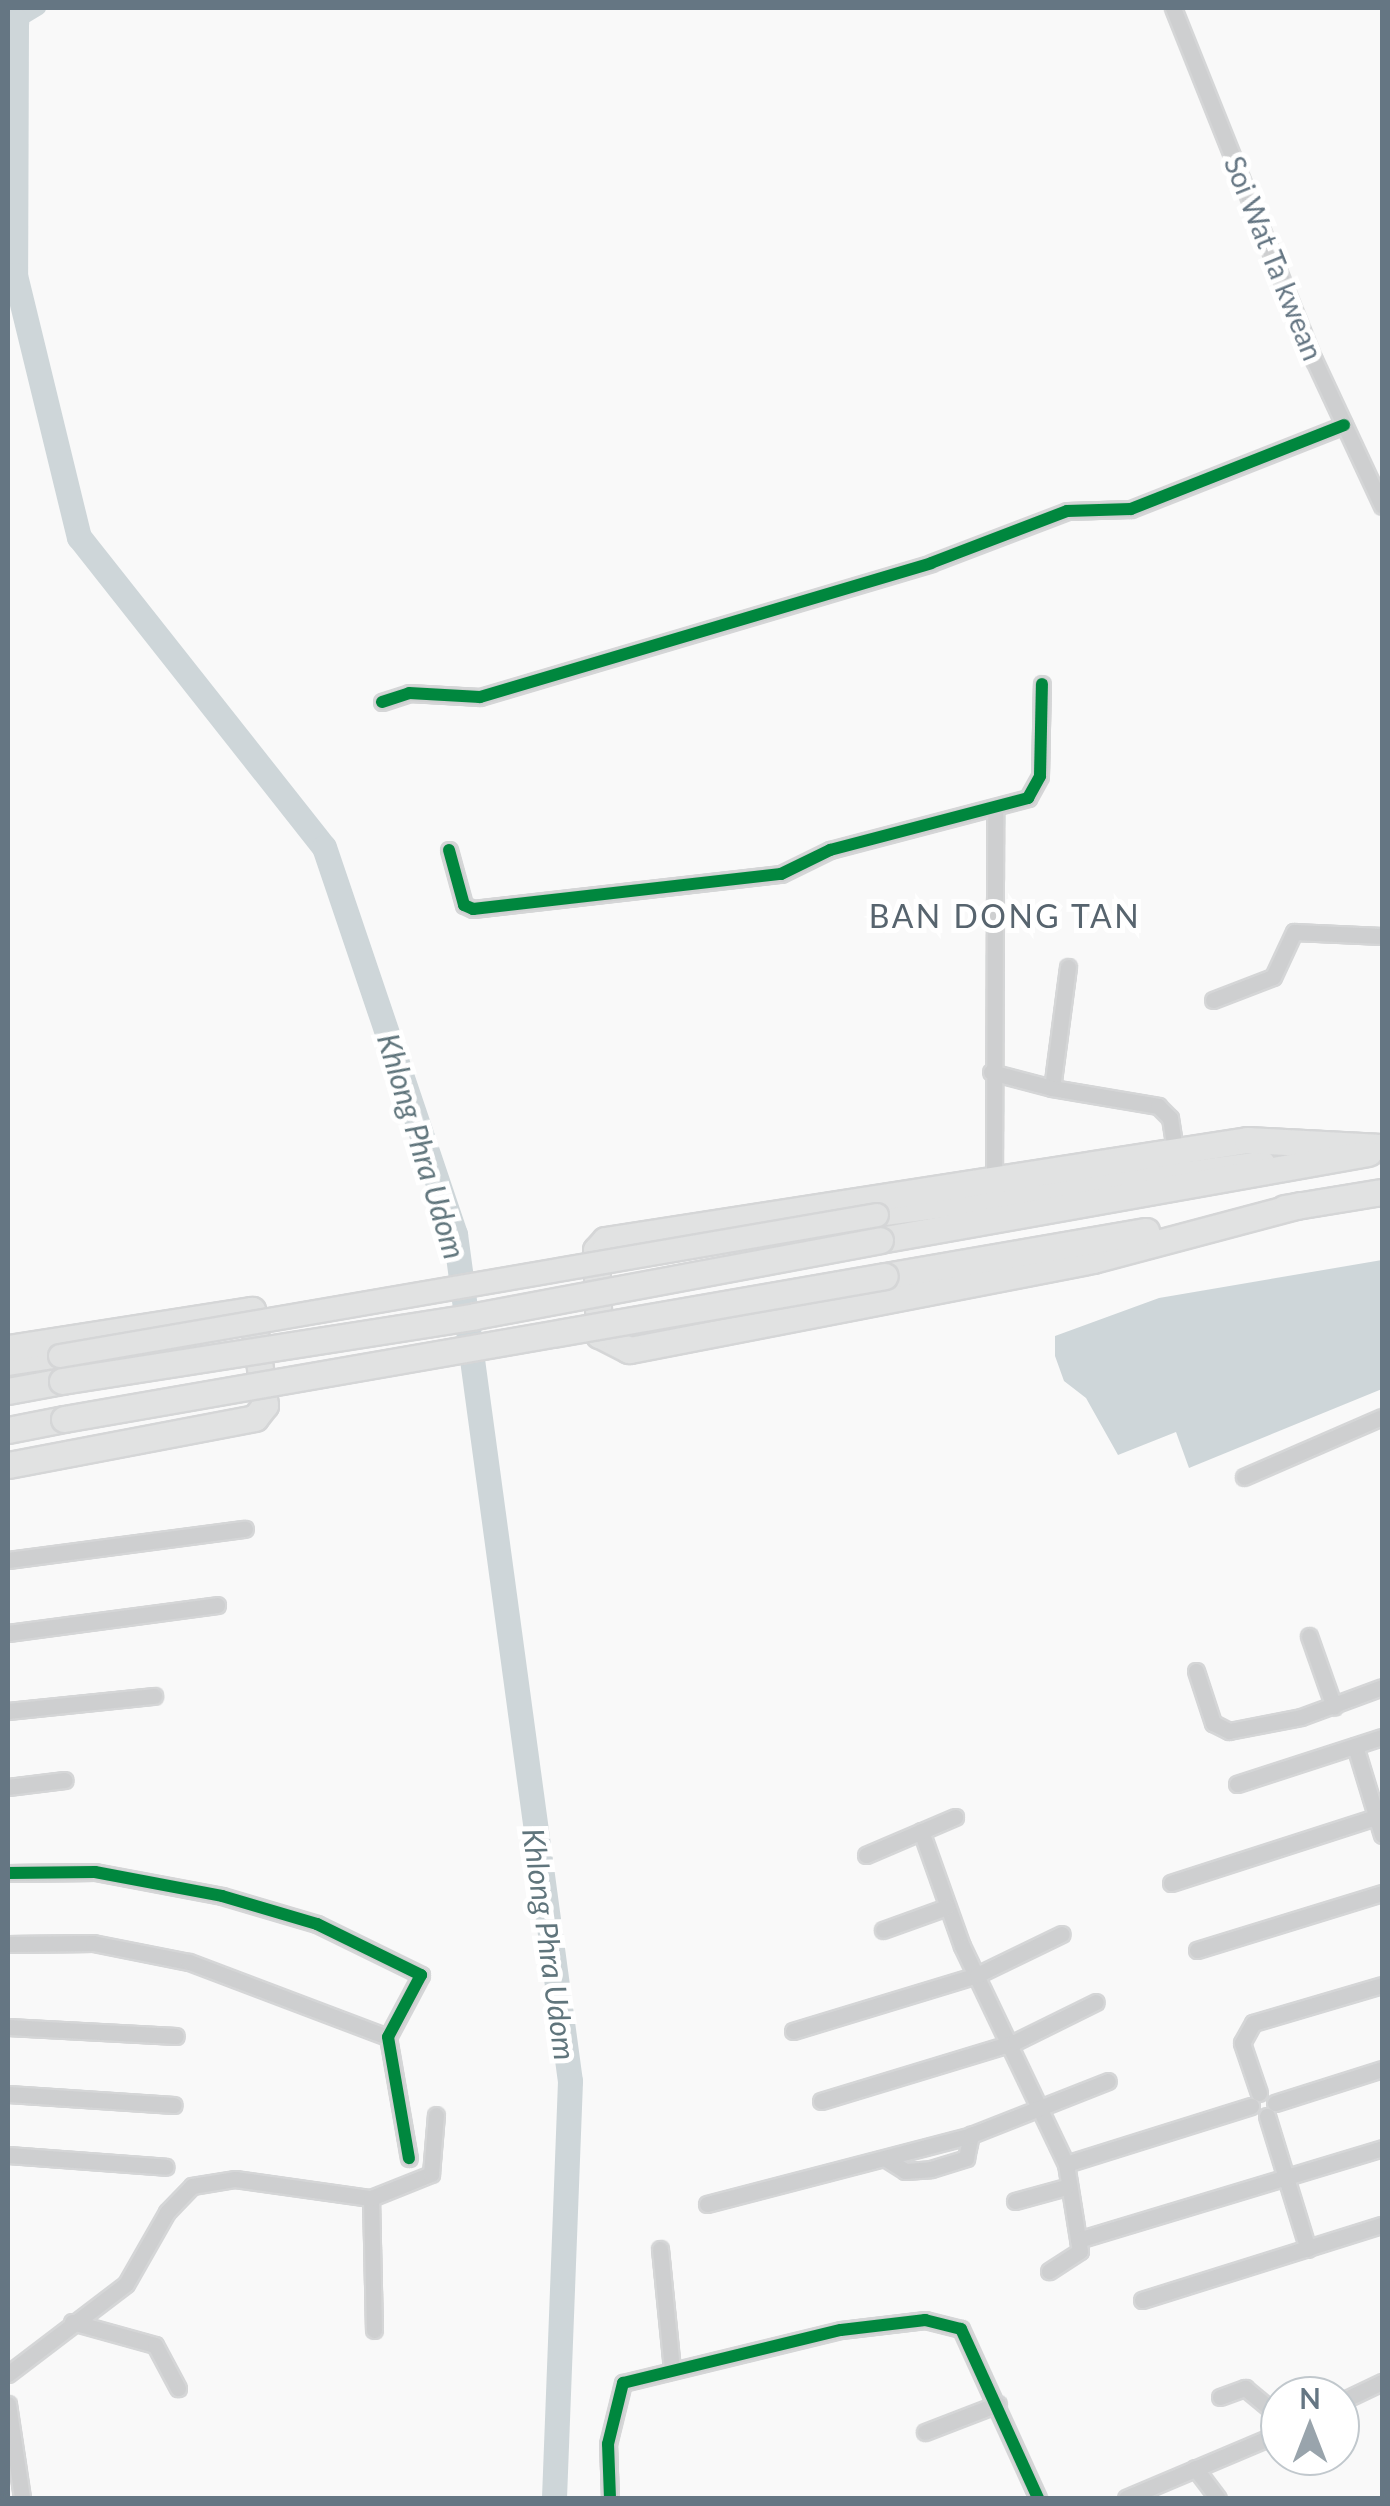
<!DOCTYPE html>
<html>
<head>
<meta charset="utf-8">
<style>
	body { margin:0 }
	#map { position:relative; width:1390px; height:2506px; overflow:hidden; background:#f9f9f9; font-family:Lato,sans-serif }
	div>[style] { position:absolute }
	.water>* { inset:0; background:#ced6d9 }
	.canal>* { height:14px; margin:-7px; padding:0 7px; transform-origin:7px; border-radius:7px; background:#ced6d9 }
	.river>* { height:25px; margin:-12.5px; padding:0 12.5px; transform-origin:12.5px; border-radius:12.5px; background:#ced6d9 }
	.roads { filter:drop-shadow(2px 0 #d5d6d7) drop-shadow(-2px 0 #d5d6d7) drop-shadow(0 2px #d5d6d7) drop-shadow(0 -2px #d5d6d7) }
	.minor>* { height:15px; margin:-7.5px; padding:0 7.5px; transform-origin:7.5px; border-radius:7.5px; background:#cecfd0 }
	.secondary>* { height:22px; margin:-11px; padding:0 11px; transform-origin:11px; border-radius:11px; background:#e1e2e2 }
	.primary>* { height:25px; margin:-12.5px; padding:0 12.5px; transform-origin:12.5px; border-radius:12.5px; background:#e1e2e2 }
	.bridges { filter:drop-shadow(2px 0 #d5d6d7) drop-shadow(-2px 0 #d5d6d7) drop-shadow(0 2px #d5d6d7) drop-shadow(0 -2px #d5d6d7) }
	.secondary-bridge>* { height:22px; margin:-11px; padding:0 11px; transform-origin:11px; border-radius:11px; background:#e1e2e2 }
	.primary-bridge>* { height:25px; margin:-12.5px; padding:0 12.5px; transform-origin:12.5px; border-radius:12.5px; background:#e1e2e2 }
	.cycleway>* { height:12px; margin:-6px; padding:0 6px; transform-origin:6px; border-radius:6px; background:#00873e }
	span { translate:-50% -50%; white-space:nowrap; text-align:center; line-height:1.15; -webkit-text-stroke:10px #fff; paint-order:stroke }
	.street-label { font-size:28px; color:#657683 }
	.water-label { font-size:30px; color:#60757c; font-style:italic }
	.quarter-label { font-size:32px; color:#57646e; letter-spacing:2.5px }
	.frame { position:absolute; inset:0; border:10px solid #657683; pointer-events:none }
	.north { position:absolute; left:1260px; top:2376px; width:100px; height:100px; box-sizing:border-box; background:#fff; border:2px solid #c1c8cd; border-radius:50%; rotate:0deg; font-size:28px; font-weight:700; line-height:40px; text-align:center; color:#657683 }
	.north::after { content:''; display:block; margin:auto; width:35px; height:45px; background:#99a4ac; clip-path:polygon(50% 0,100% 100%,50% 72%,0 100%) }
</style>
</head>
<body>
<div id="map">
	<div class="water">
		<div style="clip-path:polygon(1382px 1260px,1382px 1389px,1189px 1468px,1176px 1432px,1118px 1455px,1086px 1398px,1064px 1381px,1055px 1356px,1055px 1336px,1159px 1298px)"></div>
	</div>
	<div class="canal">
		<div style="left:16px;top:22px;width:27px;rotate:-31deg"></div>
	</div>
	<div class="river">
		<div style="left:8px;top:11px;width:14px;rotate:54deg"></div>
		<div style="left:16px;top:22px;width:253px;rotate:90.2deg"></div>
		<div style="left:15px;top:275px;width:270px;rotate:76.3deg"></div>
		<div style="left:79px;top:537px;width:395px;rotate:51.7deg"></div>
		<div style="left:324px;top:847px;width:409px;rotate:71.3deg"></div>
		<div style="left:455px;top:1234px;width:855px;rotate:82.27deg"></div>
		<div style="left:570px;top:2081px;width:417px;rotate:92.2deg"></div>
	</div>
	<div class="roads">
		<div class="minor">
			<div style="left:1173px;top:8px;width:379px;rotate:68.2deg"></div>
			<div style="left:1314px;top:360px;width:161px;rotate:65deg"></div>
			<div style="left:382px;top:702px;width:28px;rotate:-18deg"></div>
			<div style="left:409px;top:693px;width:71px;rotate:3.2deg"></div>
			<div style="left:480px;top:697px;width:470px;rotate:-16.5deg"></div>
			<div style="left:931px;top:563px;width:146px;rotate:-20.9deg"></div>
			<div style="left:1067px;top:511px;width:64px;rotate:-1.8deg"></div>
			<div style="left:1131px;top:509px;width:229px;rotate:-21.5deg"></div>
			<div style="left:449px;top:850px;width:57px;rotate:74.7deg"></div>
			<div style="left:464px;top:905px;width:10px;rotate:24deg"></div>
			<div style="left:473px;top:909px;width:310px;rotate:-6.5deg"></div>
			<div style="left:781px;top:874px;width:55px;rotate:-26.1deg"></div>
			<div style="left:830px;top:850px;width:205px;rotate:-14.7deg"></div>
			<div style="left:1028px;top:798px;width:25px;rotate:-61deg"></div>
			<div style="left:1040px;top:776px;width:92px;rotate:-88.8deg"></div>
			<div style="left:1068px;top:967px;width:122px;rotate:97.5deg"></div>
			<div style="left:1052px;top:1088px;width:108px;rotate:9.6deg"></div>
			<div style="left:1158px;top:1106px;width:17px;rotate:45deg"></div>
			<div style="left:1170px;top:1118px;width:31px;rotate:81deg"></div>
			<div style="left:1213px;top:1000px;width:64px;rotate:-21deg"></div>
			<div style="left:1273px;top:977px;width:50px;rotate:-65deg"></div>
			<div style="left:1294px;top:932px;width:88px;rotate:2.6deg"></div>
			<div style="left:991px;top:1072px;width:63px;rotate:14.7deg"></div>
			<div style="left:994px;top:1176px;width:366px;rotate:-89.8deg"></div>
			<div style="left:1244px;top:1477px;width:150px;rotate:-23.5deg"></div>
			<div style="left:8px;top:1560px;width:239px;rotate:-7.5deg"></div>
			<div style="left:8px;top:1633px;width:211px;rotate:-7.6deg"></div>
			<div style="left:1309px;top:1636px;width:75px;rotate:70.6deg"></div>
			<div style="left:1196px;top:1671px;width:55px;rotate:71.9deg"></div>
			<div style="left:1213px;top:1723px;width:18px;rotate:27deg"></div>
			<div style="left:1229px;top:1731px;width:73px;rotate:-11deg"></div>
			<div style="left:1301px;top:1717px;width:86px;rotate:-20.3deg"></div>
			<div style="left:8px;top:1711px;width:147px;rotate:-5.9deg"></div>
			<div style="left:1355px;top:1746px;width:93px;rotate:73.1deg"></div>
			<div style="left:1237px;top:1784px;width:152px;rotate:-18deg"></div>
			<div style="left:8px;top:1787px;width:57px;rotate:-7deg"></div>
			<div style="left:921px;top:1831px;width:122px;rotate:70.4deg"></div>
			<div style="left:962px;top:1946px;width:242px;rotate:64.5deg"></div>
			<div style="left:1066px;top:2164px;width:88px;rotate:80.9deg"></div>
			<div style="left:1080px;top:2251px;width:37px;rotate:147deg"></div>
			<div style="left:866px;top:1855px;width:97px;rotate:-23.1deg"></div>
			<div style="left:8px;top:1873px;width:87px;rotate:-0.7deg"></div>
			<div style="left:95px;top:1872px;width:129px;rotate:10.7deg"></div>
			<div style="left:222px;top:1896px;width:99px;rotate:16.4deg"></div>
			<div style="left:317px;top:1924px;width:116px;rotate:26.1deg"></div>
			<div style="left:421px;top:1975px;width:70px;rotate:118deg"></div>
			<div style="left:388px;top:2037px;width:123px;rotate:80.2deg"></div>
			<div style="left:1171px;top:1883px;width:222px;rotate:-17.9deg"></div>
			<div style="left:883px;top:1930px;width:68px;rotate:-19.8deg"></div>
			<div style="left:8px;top:1944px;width:85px;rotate:-0.7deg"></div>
			<div style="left:93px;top:1943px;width:98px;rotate:11.2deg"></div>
			<div style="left:189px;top:1962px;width:213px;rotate:20.7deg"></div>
			<div style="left:1197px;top:1950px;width:194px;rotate:-17.1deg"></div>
			<div style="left:8px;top:2027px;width:168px;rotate:3.1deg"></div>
			<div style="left:793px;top:2031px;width:192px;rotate:-16.9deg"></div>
			<div style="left:977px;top:1975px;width:94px;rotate:-25.8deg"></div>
			<div style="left:1259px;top:2093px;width:53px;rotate:-108.8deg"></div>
			<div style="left:1242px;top:2043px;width:23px;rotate:-61deg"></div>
			<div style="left:1253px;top:2023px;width:134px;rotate:-16.4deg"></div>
			<div style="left:8px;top:2094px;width:166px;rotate:3.8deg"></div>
			<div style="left:821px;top:2101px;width:203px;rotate:-16.9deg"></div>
			<div style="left:1015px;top:2042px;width:90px;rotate:-26.3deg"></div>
			<div style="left:1275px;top:2103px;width:112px;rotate:-17.6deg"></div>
			<div style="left:1267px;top:2116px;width:139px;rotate:72.9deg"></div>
			<div style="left:8px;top:2155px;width:158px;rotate:4.3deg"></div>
			<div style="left:886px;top:2159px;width:22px;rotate:32deg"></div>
			<div style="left:905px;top:2171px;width:26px;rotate:-4deg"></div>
			<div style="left:931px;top:2169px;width:37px;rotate:-17deg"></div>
			<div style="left:966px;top:2158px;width:24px;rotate:-78deg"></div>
			<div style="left:1066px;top:2164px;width:194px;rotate:-17.4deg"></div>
			<div style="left:371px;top:2198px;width:132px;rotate:88.7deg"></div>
			<div style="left:1015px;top:2201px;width:53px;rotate:-15.4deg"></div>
			<div style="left:707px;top:2204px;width:273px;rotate:-14.6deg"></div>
			<div style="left:971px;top:2135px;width:147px;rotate:-21.5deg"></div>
			<div style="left:1078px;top:2240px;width:318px;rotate:-16.8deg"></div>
			<div style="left:660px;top:2249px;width:121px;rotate:84.3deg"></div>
			<div style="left:1142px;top:2300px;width:251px;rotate:-17.4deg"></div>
			<div style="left:72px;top:2322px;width:86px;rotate:15.5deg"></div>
			<div style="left:155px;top:2345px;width:49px;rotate:61.9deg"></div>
			<div style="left:8px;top:2374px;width:148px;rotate:-37.3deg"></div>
			<div style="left:126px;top:2284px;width:83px;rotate:-60.3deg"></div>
			<div style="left:167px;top:2212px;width:36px;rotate:-46deg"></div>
			<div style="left:192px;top:2186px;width:44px;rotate:-9.2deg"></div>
			<div style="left:235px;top:2179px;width:137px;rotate:8deg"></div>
			<div style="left:371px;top:2198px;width:65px;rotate:-21.8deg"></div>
			<div style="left:431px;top:2174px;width:59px;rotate:-85.2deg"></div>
			<div style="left:1283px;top:2396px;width:34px;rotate:-15deg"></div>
			<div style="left:1316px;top:2387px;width:18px;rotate:29deg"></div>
			<div style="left:1220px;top:2397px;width:27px;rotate:-20deg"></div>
			<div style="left:1245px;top:2388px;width:45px;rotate:39.6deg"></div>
			<div style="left:1340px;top:2402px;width:47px;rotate:-25.5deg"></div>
			<div style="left:8px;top:2404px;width:95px;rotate:81.5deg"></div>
			<div style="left:925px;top:2432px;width:78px;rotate:-21deg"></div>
			<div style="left:1195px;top:2468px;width:38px;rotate:53deg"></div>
			<div style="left:610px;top:2498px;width:54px;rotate:-92.1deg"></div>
			<div style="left:608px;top:2444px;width:63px;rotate:-76.2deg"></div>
			<div style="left:623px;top:2383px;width:224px;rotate:-13.7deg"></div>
			<div style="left:841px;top:2330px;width:85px;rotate:-6.8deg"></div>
			<div style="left:925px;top:2320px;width:37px;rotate:14deg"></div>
			<div style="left:961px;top:2329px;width:186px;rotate:65.5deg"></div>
			<div style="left:1126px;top:2498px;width:167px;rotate:-22.9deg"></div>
		</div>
		<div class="secondary">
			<div style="left:877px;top:1215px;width:390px;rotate:-7.7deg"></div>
			<div style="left:8px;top:1364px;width:53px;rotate:-8.7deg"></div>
		</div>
		<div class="primary">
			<div style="left:1300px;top:1205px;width:214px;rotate:165.1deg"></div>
			<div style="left:1093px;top:1260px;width:473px;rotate:169deg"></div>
			<div style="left:629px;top:1350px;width:34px;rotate:-153deg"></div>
			<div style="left:599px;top:1335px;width:85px;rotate:-92deg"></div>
			<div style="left:596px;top:1250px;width:13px;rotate:-48deg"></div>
			<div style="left:605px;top:1240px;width:650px;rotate:-8.85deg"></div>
			<div style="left:1247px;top:1140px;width:135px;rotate:3deg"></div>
			<div style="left:1284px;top:1208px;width:99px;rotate:-9.3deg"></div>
			<div style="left:880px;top:1240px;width:496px;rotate:-10.1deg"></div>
			<div style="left:885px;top:1276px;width:265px;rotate:-9.8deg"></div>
			<div style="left:8px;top:1348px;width:247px;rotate:-8.9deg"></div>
			<div style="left:252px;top:1310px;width:96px;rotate:82.2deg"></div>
			<div style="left:265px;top:1405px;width:16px;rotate:128deg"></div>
			<div style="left:255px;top:1418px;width:251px;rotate:169.2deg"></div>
			<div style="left:8px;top:1391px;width:55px;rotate:-10.5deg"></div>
			<div style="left:8px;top:1430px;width:57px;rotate:-11.1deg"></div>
		</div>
	</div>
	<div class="bridges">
		<div class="secondary-bridge">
			<div style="left:60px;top:1356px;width:829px;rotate:-9.79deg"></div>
		</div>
		<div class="primary-bridge">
			<div style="left:62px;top:1381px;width:418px;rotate:-8.9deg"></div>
			<div style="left:475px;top:1316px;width:412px;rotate:-10.6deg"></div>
			<div style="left:64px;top:1419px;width:833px;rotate:-9.88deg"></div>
		</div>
	</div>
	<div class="cycleway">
		<div style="left:382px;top:702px;width:28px;rotate:-18deg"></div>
		<div style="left:409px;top:693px;width:71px;rotate:3.2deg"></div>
		<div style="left:480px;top:697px;width:470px;rotate:-16.5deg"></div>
		<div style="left:931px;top:563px;width:146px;rotate:-20.9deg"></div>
		<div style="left:1067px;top:511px;width:64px;rotate:-1.8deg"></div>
		<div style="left:1131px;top:509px;width:229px;rotate:-21.5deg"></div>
		<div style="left:449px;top:850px;width:57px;rotate:74.7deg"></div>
		<div style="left:464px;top:905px;width:10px;rotate:24deg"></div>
		<div style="left:473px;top:909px;width:310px;rotate:-6.5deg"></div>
		<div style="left:781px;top:874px;width:55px;rotate:-26.1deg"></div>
		<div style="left:830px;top:850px;width:205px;rotate:-14.7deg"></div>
		<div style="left:1028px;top:798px;width:25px;rotate:-61deg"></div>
		<div style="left:1040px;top:776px;width:92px;rotate:-88.8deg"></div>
		<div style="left:8px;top:1873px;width:87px;rotate:-0.7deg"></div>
		<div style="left:95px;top:1872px;width:129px;rotate:10.7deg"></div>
		<div style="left:222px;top:1896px;width:99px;rotate:16.4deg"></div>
		<div style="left:317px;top:1924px;width:116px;rotate:26.1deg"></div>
		<div style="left:421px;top:1975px;width:70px;rotate:118deg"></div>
		<div style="left:388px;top:2037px;width:123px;rotate:80.2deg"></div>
		<div style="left:610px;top:2498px;width:54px;rotate:-92.1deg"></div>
		<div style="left:608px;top:2444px;width:63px;rotate:-76.2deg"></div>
		<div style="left:623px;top:2383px;width:224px;rotate:-13.7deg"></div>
		<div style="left:841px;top:2330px;width:85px;rotate:-6.8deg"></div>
		<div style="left:925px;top:2320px;width:37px;rotate:14deg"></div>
		<div style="left:961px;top:2329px;width:186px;rotate:65.5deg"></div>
	</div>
	<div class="street-label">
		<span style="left:1274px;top:258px;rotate:68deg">Soi Wat Ta kwean</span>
	</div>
	<div class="water-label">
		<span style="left:422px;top:1146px;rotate:73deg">Khlong Phra Udom</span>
		<span style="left:550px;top:1944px;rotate:82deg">Khlong Phra Udom</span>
	</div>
	<div class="quarter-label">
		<span style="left:1005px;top:916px">BAN DONG TAN</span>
	</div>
	<div class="frame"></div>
	<div class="north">N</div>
</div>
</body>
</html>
